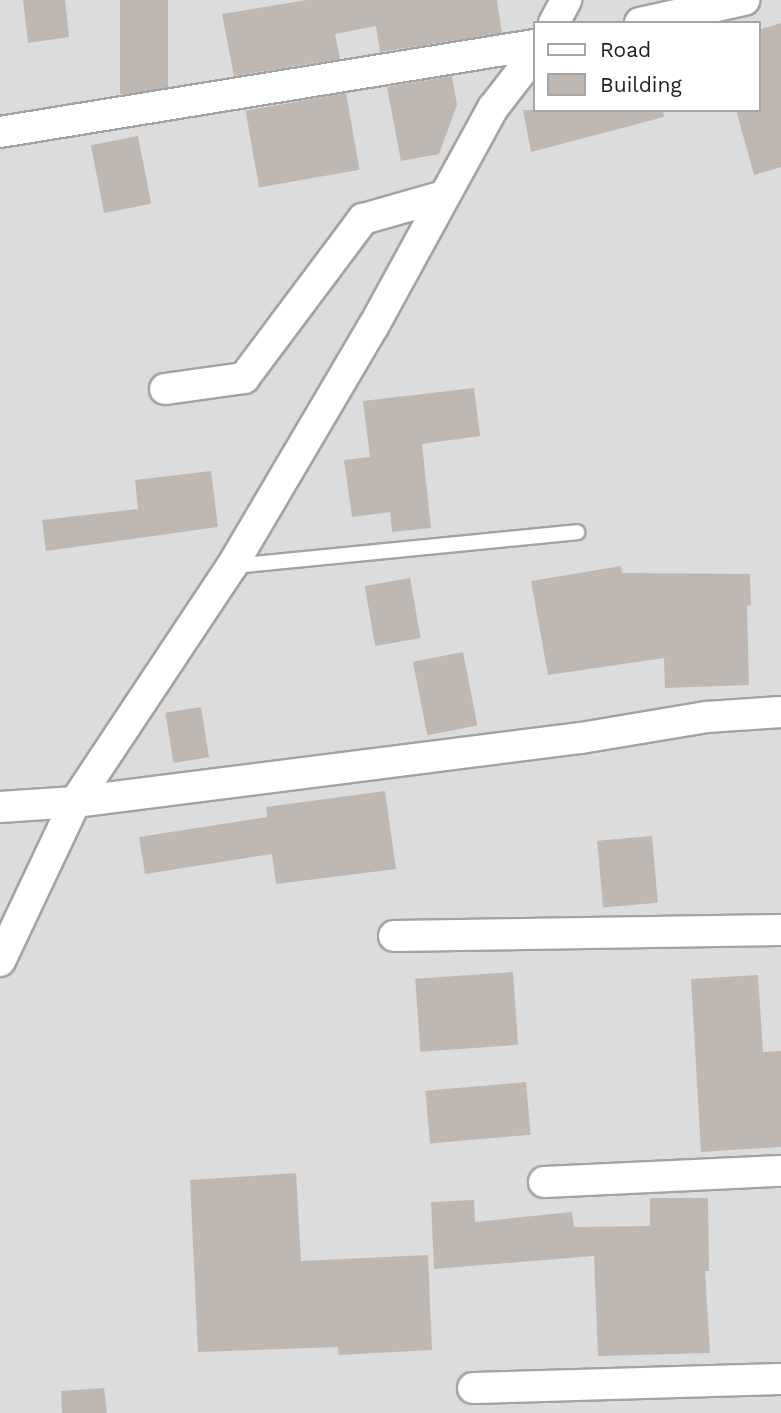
<!DOCTYPE html>
<html>
<head>
<meta charset="utf-8">
<style>
	body { margin:0 }
	#map { position:relative; width:781px; height:1413px; overflow:hidden; background:#efece6; font-family:"Work Sans",sans-serif }
	div>[style] { position:absolute }
	.residential>* { inset:0; background:#dddcdc }
	.building>* { inset:0; background:#bfb8b2; transform-origin:0 0 }
	.roads { filter:drop-shadow(2px 0 #a3a3a3) drop-shadow(-2px 0 #a3a3a3) drop-shadow(0 2px #a3a3a3) drop-shadow(0 -2px #a3a3a3) }
	.lane>* { height:14px; margin:-7px; padding:0 7px; transform-origin:7px; border-radius:7px; background:#fff }
	.street>* { height:30px; margin:-15px; padding:0 15px; transform-origin:15px; border-radius:15px; background:#fff }
	span { translate:-50% -50%; white-space:nowrap; text-align:center; line-height:1.15; -webkit-text-stroke:5px #fff; paint-order:stroke }
	.legend { position:absolute; left:533px; top:21px; width:228px; height:91px; box-sizing:border-box; background:#fff; border:2px solid #a5a5a5; margin:0; padding:9px 12px; list-style:none; font-size:21px; color:#1f1f1f }
	.legend li { display:flex; align-items:center; gap:14px; height:35px }
	.legend b { width:35px; border:2px solid #a5a5a5 }
</style>
</head>
<body>
<div id="map">
	<div class="residential">
		<div style="clip-path:polygon(evenodd,0 0,781px 0,781px 1413px,0 1413px,0 0,534px 23px,758px 23px,758px 110px,534px 110px,534px 23px)"></div>
	</div>
	<div class="building">
		<div style="clip-path:polygon(23px 0,65px 0,69px 37px,28px 43px)"></div>
		<div style="left:120px;top:0;width:48px;height:94px"></div>
		<div style="clip-path:polygon(307px 0,497px 0,502px 33px,380px 52px,376px 26px,335px 34px,340px 59px,234px 76px,222px 14px)"></div>
		<div style="clip-path:polygon(781px 23px,781px 167px,754px 175px,736px 110px,758px 110px,758px 30px)"></div>
		<div style="clip-path:polygon(452px 76px,457px 105px,439px 154px,401px 161px,387px 87px)"></div>
		<div style="left:346px;top:93px;width:78px;height:102px;rotate:80deg"></div>
		<div style="clip-path:polygon(523px 110px,663px 110px,664px 117px,531px 152px)"></div>
		<div style="left:138px;top:136px;width:69px;height:48px;rotate:79deg"></div>
		<div style="clip-path:polygon(474px 388px,480px 436px,422px 444px,431px 528px,392px 532px,390px 512px,352px 517px,344px 460px,370px 457px,363px 401px)"></div>
		<div style="clip-path:polygon(211px 471px,218px 527px,46px 551px,42px 520px,138px 509px,135px 480px)"></div>
		<div style="clip-path:polygon(621px 566px,622px 573px,750px 574px,751px 605px,747px 606px,749px 685px,665px 688px,664px 658px,548px 675px,531px 581px)"></div>
		<div style="left:410px;top:578px;width:61px;height:46px;rotate:80deg"></div>
		<div style="left:463px;top:652px;width:75px;height:51px;rotate:79deg"></div>
		<div style="left:201px;top:707px;width:51px;height:36px;rotate:81deg"></div>
		<div style="clip-path:polygon(385px 791px,396px 869px,276px 884px,272px 854px,145px 874px,139px 837px,267px 817px,266px 807px)"></div>
		<div style="left:652px;top:836px;width:67px;height:55px;rotate:85deg"></div>
		<div style="left:513px;top:972px;width:73px;height:98px;rotate:86deg"></div>
		<div style="clip-path:polygon(758px 975px,763px 1052px,781px 1051px,781px 1147px,701px 1152px,691px 979px)"></div>
		<div style="left:526px;top:1082px;width:53px;height:101px;rotate:85deg"></div>
		<div style="clip-path:polygon(296px 1173px,301px 1261px,428px 1255px,432px 1350px,339px 1355px,338px 1347px,198px 1352px,190px 1180px)"></div>
		<div style="clip-path:polygon(650px 1198px,708px 1198px,709px 1271px,705px 1271px,710px 1353px,598px 1356px,594px 1256px,434px 1269px,431px 1202px,474px 1200px,475px 1222px,572px 1212px,574px 1227px,650px 1226px)"></div>
		<div style="clip-path:polygon(104px 1388px,107px 1413px,62px 1413px,61px 1391px)"></div>
	</div>
	<div class="roads">
		<div class="lane">
			<div style="left:233px;top:566px;width:346px;rotate:-5.6deg"></div>
		</div>
		<div class="street">
			<div style="left:554px;top:23px;width:26px;rotate:-62deg"></div>
			<div style="left:640px;top:23px;width:107px;rotate:-12.5deg"></div>
			<div style="left:0;top:132px;width:541px;rotate:-9.25deg"></div>
			<div style="left:165px;top:389px;width:80px;rotate:-7.9deg"></div>
			<div style="left:244px;top:378px;width:199px;rotate:-53.2deg"></div>
			<div style="left:363px;top:219px;width:84px;rotate:-15.9deg"></div>
			<div style="left:0;top:807px;width:75px;rotate:-3.8deg"></div>
			<div style="left:75px;top:802px;width:510px;rotate:-7.21deg"></div>
			<div style="left:581px;top:738px;width:128px;rotate:-9.5deg"></div>
			<div style="left:707px;top:717px;width:74px;rotate:-3.9deg"></div>
			<div style="left:394px;top:936px;width:387px;rotate:-0.9deg"></div>
			<div style="left:0;top:961px;width:176px;rotate:-64.7deg"></div>
			<div style="left:75px;top:802px;width:283px;rotate:-56.4deg"></div>
			<div style="left:232px;top:566px;width:277px;rotate:-59.5deg"></div>
			<div style="left:373px;top:327px;width:250px;rotate:-61.3deg"></div>
			<div style="left:493px;top:108px;width:67px;rotate:-52.3deg"></div>
			<div style="left:544px;top:1182px;width:237px;rotate:-2.7deg"></div>
			<div style="left:473px;top:1388px;width:308px;rotate:-1.7deg"></div>
		</div>
	</div>
	<ul class="legend">
	<li><b style="height:9px;background:#fff"></b>Road</li>
	<li><b style="height:19px;background:#bfb8b2"></b>Building</li>
	</ul>
</div>
</body>
</html>
